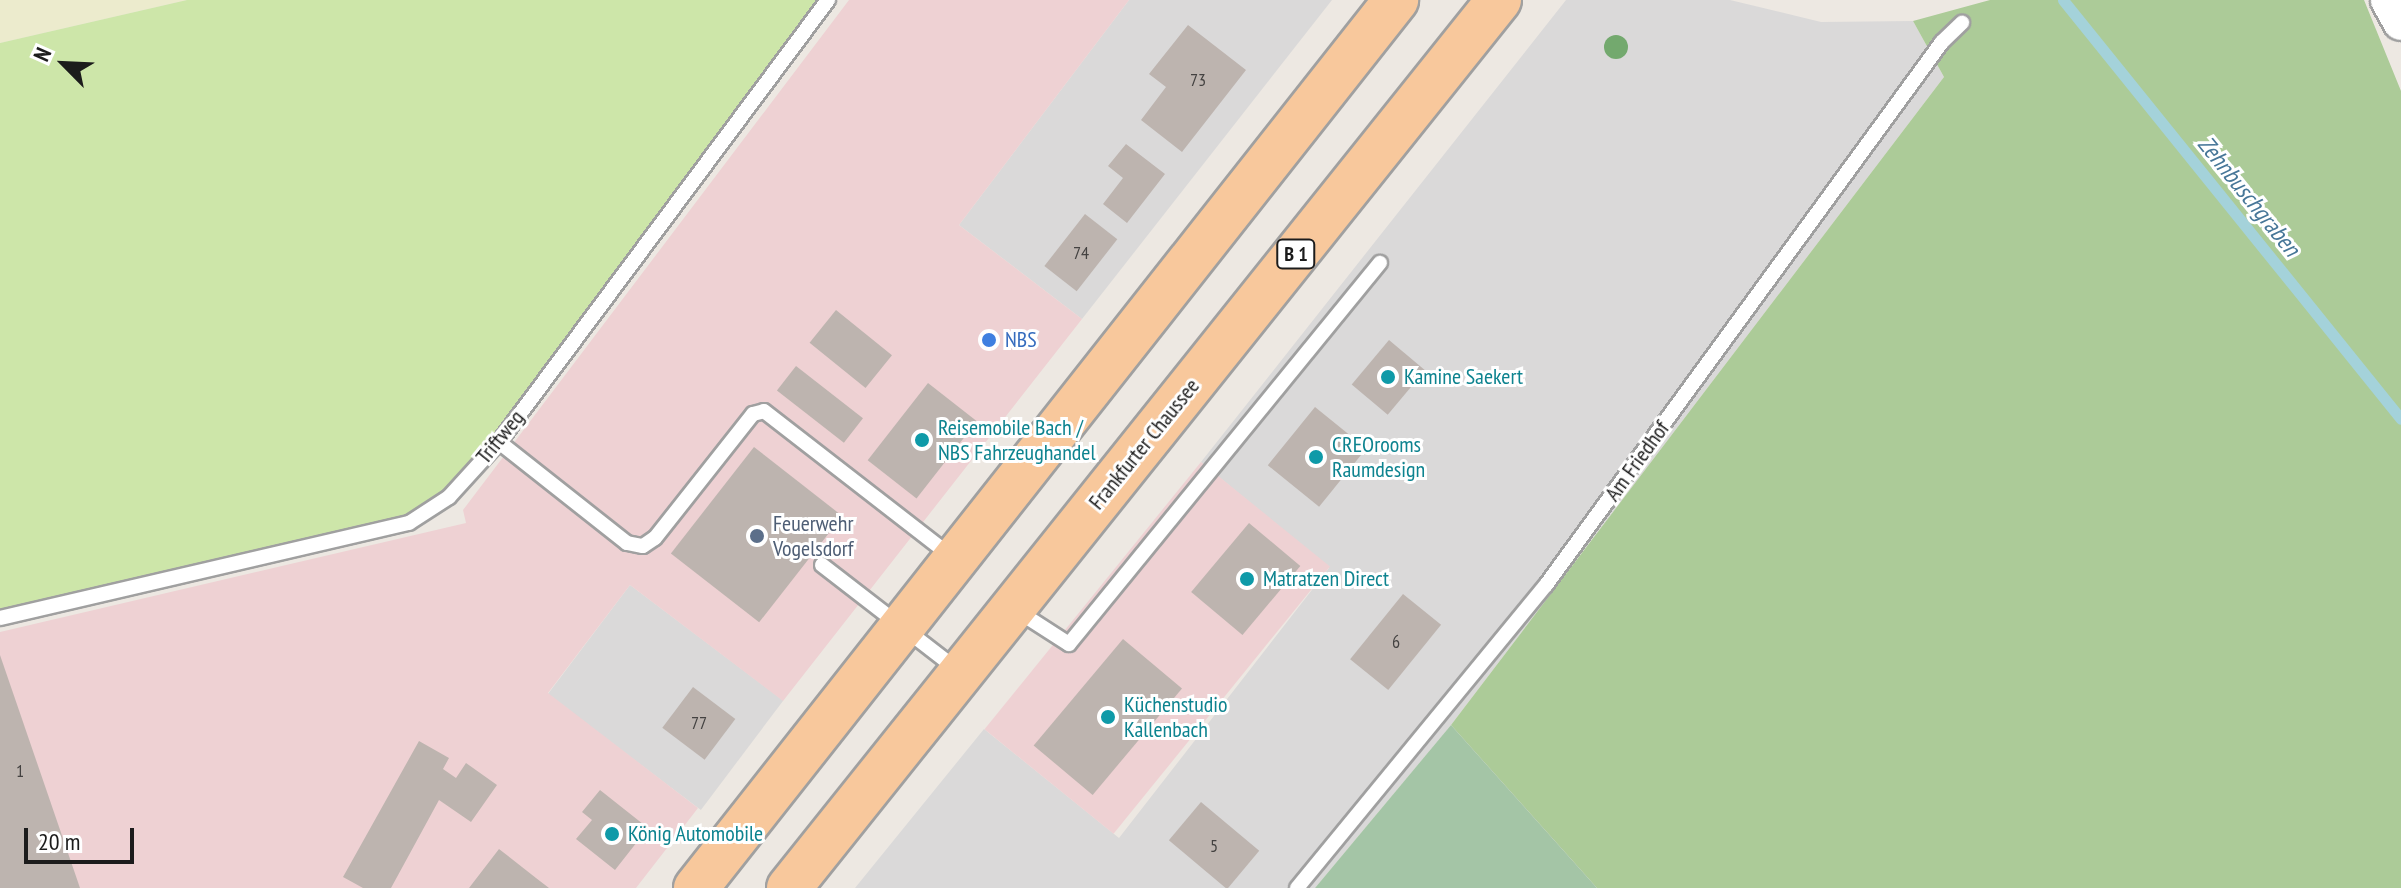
<!DOCTYPE html>
<html>
<head>
<meta charset="utf-8">
<style>
	body { margin:0 }
	#map { position:relative; width:2401px; height:888px; overflow:hidden; background:#ede8e2; font-family:"PT Sans Narrow",sans-serif }
	div>[style] { position:absolute }
	.residential>* { inset:0; background:#dad9d9; transform-origin:0 0 }
	.commercial>* { inset:0; background:#eed1d3; transform-origin:0 0 }
	.farmland>* { inset:0; background:#ecebcd }
	.grass>* { inset:0; background:#cde6a9 }
	.forest>* { inset:0; background:#accb98 }
	.cemetery>* { inset:0; background:#a4c5a6 }
	.stream>* { height:11px; margin:-5.5px; padding:0 5.5px; transform-origin:5.5px; border-radius:5.5px; background:#a4d2da }
	.building>* { inset:0; background:#bdb4af; transform-origin:0 0 }
	.roads { filter:drop-shadow(2px 0 #a0a0a0) drop-shadow(-2px 0 #a0a0a0) drop-shadow(0 2px #a0a0a0) drop-shadow(0 -2px #a0a0a0) }
	.service>* { height:14px; margin:-7px; padding:0 7px; transform-origin:7px; border-radius:7px; background:#fff }
	.tertiary>* { height:36px; margin:-18px; padding:0 18px; transform-origin:18px; border-radius:18px; background:#fff }
	.primary>* { height:44px; margin:-22px; padding:0 22px; transform-origin:22px; border-radius:22px; background:#f8c89c }
	.trees>* { width:24px; height:24px; margin:-12px; border-radius:50%; background:#73a96e }
	.dots>* { width:22px; height:22px; translate:-50% -50%; box-sizing:border-box; border:4px solid #fff; border-radius:50% }
	span { translate:-50% -50%; white-space:nowrap; text-align:center; line-height:1.15; -webkit-text-stroke:6px #fff; paint-order:stroke }
	.number-label { font-size:18px; color:#444241 }
	.number-label span { -webkit-text-stroke-width:0 }
	.shield-label span { padding:2px 6px; background:#fff; border:2px solid; border-radius:6px; -webkit-text-stroke-width:0 }
	.shield-label { font-size:20px; color:#1c1c1c; font-weight:700 }
	.shop-label { font-size:22px; color:#366cbe }
	.left { translate:0 -50%; text-align:left }
	.culture-label { font-size:22px; color:#0d838f }
	.street-label { font-size:22px; color:#1c1c1c }
	.service-label { font-size:22px; color:#4e5e75 }
	.water-label { font-size:24px; color:#477798; font-style:italic }
	.north { position:absolute; left:24px; top:24px; width:80px; height:80px; -webkit-text-stroke:6px #fff; paint-order:stroke; rotate:294deg; font-size:22px; font-weight:700; line-height:32px; text-align:center; color:#1c1c1c }
	.north::after { content:''; display:block; margin:auto; width:28px; height:36px; background:#1c1c1c; clip-path:polygon(50% 0,100% 100%,50% 72%,0 100%) }
	.scale { position:absolute; left:24px; top:828px; width:110px; height:36px; box-sizing:border-box; border:4px solid #1c1c1c; border-top:0; padding-left:10px; font-size:24px; line-height:28px; white-space:nowrap; color:#1c1c1c; -webkit-text-stroke:6px #fff; paint-order:stroke }
</style>
</head>
<body>
<div id="map">
	<div class="residential">
		<div style="clip-path:polygon(1129px 0,1332px 0,1082px 319px,959px 225px)"></div>
		<div style="clip-path:polygon(1566px 0,1730px 0,1821px 22px,1913px 21px,1944px 77px,1451px 725px,1315px 888px,855px 888px,984px 729px,1119px 838px,1329px 568px,1201px 462px)"></div>
		<div style="left:630px;top:585px;width:192px;height:137px;rotate:37deg"></div>
	</div>
	<div class="commercial">
		<div style="clip-path:polygon(849px 0,1129px 0,959px 225px,1082px 319px,783px 701px,630px 585px,548px 693px,698px 808px,636px 888px,0 888px,0 632px,466px 523px,463px 510px)"></div>
		<div style="left:1201px;top:462px;width:166px;height:344px;rotate:39deg"></div>
	</div>
	<div class="farmland">
		<div style="clip-path:polygon(0 0,187px 0,0 43px)"></div>
	</div>
	<div class="grass">
		<div style="clip-path:polygon(187px 0,820px 0,482px 454px,442px 494px,405px 515px,0 609px,0 43px)"></div>
	</div>
	<div class="forest">
		<div style="clip-path:polygon(1990px 0,2364px 0,2401px 91px,2401px 888px,1597px 888px,1451px 725px,1944px 77px,1913px 21px)"></div>
	</div>
	<div class="cemetery">
		<div style="clip-path:polygon(1451px 725px,1597px 888px,1315px 888px)"></div>
	</div>
	<div class="stream">
		<div style="left:2063px;top:0;width:538px;rotate:51.11deg"></div>
	</div>
	<div class="building">
		<div style="clip-path:polygon(1188px 25px,1246px 70px,1182px 152px,1141px 120px,1166px 87px,1149px 74px)"></div>
		<div style="clip-path:polygon(1126px 144px,1165px 174px,1127px 223px,1103px 204px,1123px 178px,1108px 166px)"></div>
		<div style="left:1085px;top:214px;width:41px;height:66px;rotate:38deg"></div>
		<div style="left:836px;top:310px;width:72px;height:42px;rotate:39deg"></div>
		<div style="left:1389px;top:340px;width:47px;height:58px;rotate:40deg"></div>
		<div style="left:796px;top:366px;width:85px;height:31px;rotate:38deg"></div>
		<div style="left:928px;top:383px;width:62px;height:98px;rotate:38deg"></div>
		<div style="left:1315px;top:407px;width:66px;height:75px;rotate:39deg"></div>
		<div style="left:754px;top:447px;width:112px;height:135px;rotate:38deg"></div>
		<div style="left:1249px;top:523px;width:67px;height:90px;rotate:40deg"></div>
		<div style="left:1403px;top:594px;width:49px;height:84px;rotate:39deg"></div>
		<div style="left:1123px;top:639px;width:77px;height:139px;rotate:40deg"></div>
		<div style="clip-path:polygon(0 655px,80px 888px,0 888px)"></div>
		<div style="left:693px;top:687px;width:53px;height:51px;rotate:37deg"></div>
		<div style="clip-path:polygon(419px 741px,449px 758px,443px 769px,456px 778px,466px 763px,497px 785px,471px 822px,439px 800px,391px 888px,363px 888px,343px 877px)"></div>
		<div style="clip-path:polygon(600px 790px,648px 828px,615px 870px,576px 839px,592px 820px,582px 812px)"></div>
		<div style="left:1201px;top:802px;width:76px;height:50px;rotate:40deg"></div>
		<div style="clip-path:polygon(499px 849px,536px 878px,549px 888px,469px 888px)"></div>
	</div>
	<div class="roads">
		<div class="service">
			<div style="left:499px;top:442px;width:163px;rotate:38.3deg"></div>
			<div style="left:627px;top:543px;width:16px;rotate:11deg"></div>
			<div style="left:643px;top:546px;width:14px;rotate:-34deg"></div>
			<div style="left:655px;top:538px;width:158px;rotate:-51.7deg"></div>
			<div style="left:753px;top:414px;width:11px;rotate:-15deg"></div>
			<div style="left:764px;top:411px;width:237px;rotate:37.8deg"></div>
			<div style="left:822px;top:565px;width:172px;rotate:37.7deg"></div>
			<div style="left:1016px;top:610px;width:63px;rotate:32.7deg"></div>
			<div style="left:1069px;top:644px;width:492px;rotate:-50.8deg"></div>
			<div style="left:0;top:618px;width:420px;rotate:-13.1deg"></div>
			<div style="left:409px;top:523px;width:48px;rotate:-33deg"></div>
			<div style="left:449px;top:497px;width:74px;rotate:-47.7deg"></div>
			<div style="left:499px;top:442px;width:551px;rotate:-53.34deg"></div>
			<div style="left:1297px;top:888px;width:392px;rotate:-50.6deg"></div>
			<div style="left:1546px;top:585px;width:672px;rotate:-53.9deg"></div>
			<div style="left:1942px;top:42px;width:28px;rotate:-44deg"></div>
		</div>
		<div class="tertiary">
			<div style="left:2389px;top:0;width:25px;rotate:61deg"></div>
		</div>
		<div class="primary">
			<div style="left:696px;top:888px;width:1131px;rotate:-51.75deg"></div>
			<div style="left:789px;top:888px;width:1137px;rotate:-51.36deg"></div>
		</div>
	</div>
	<div class="trees">
		<div style="left:1616px;top:47px"></div>
	</div>
	<div class="dots">
		<div style="left:989px;top:340px;background:#3f7fe0"></div>
		<div style="left:1388px;top:377px;background:#0f9aa8"></div>
		<div style="left:922px;top:440px;background:#0f9aa8"></div>
		<div style="left:1316px;top:457px;background:#0f9aa8"></div>
		<div style="left:757px;top:536px;background:#5c6f8a"></div>
		<div style="left:1247px;top:579px;background:#0f9aa8"></div>
		<div style="left:1108px;top:717px;background:#0f9aa8"></div>
		<div style="left:612px;top:834px;background:#0f9aa8"></div>
	</div>
	<div class="number-label">
		<span style="left:1198px;top:80px">73</span>
		<span style="left:1081px;top:253px">74</span>
		<span style="left:1396px;top:642px">6</span>
		<span style="left:699px;top:723px">77</span>
		<span style="left:20px;top:771px">1</span>
		<span style="left:1214px;top:846px">5</span>
	</div>
	<div class="shield-label">
		<span style="left:1296px;top:254px">B 1</span>
	</div>
	<div class="shop-label">
		<span class="left" style="left:1005px;top:340px">NBS</span>
	</div>
	<div class="culture-label">
		<span class="left" style="left:1404px;top:377px">Kamine Saekert</span>
		<span class="left" style="left:938px;top:440px">Reisemobile Bach /<br>NBS Fahrzeughandel</span>
		<span class="left" style="left:1332px;top:457px">CREOrooms<br>Raumdesign</span>
		<span class="left" style="left:1263px;top:579px">Matratzen Direct</span>
		<span class="left" style="left:1124px;top:717px">Küchenstudio<br>Kallenbach</span>
		<span class="left" style="left:628px;top:834px">König Automobile</span>
	</div>
	<div class="street-label">
		<span style="left:500px;top:437px;rotate:-51deg">Triftweg</span>
		<span style="left:1144px;top:444px;rotate:-51deg">Frankfurter Chaussee</span>
		<span style="left:1637px;top:461px;rotate:-54deg">Am Friedhof</span>
	</div>
	<div class="service-label">
		<span class="left" style="left:773px;top:536px">Feuerwehr<br>Vogelsdorf</span>
	</div>
	<div class="water-label">
		<span style="left:2249px;top:196px;rotate:51deg">Zehnbuschgraben</span>
	</div>
	<div class="north">N</div>
	<div class="scale">20 m</div>
</div>
</body>
</html>
